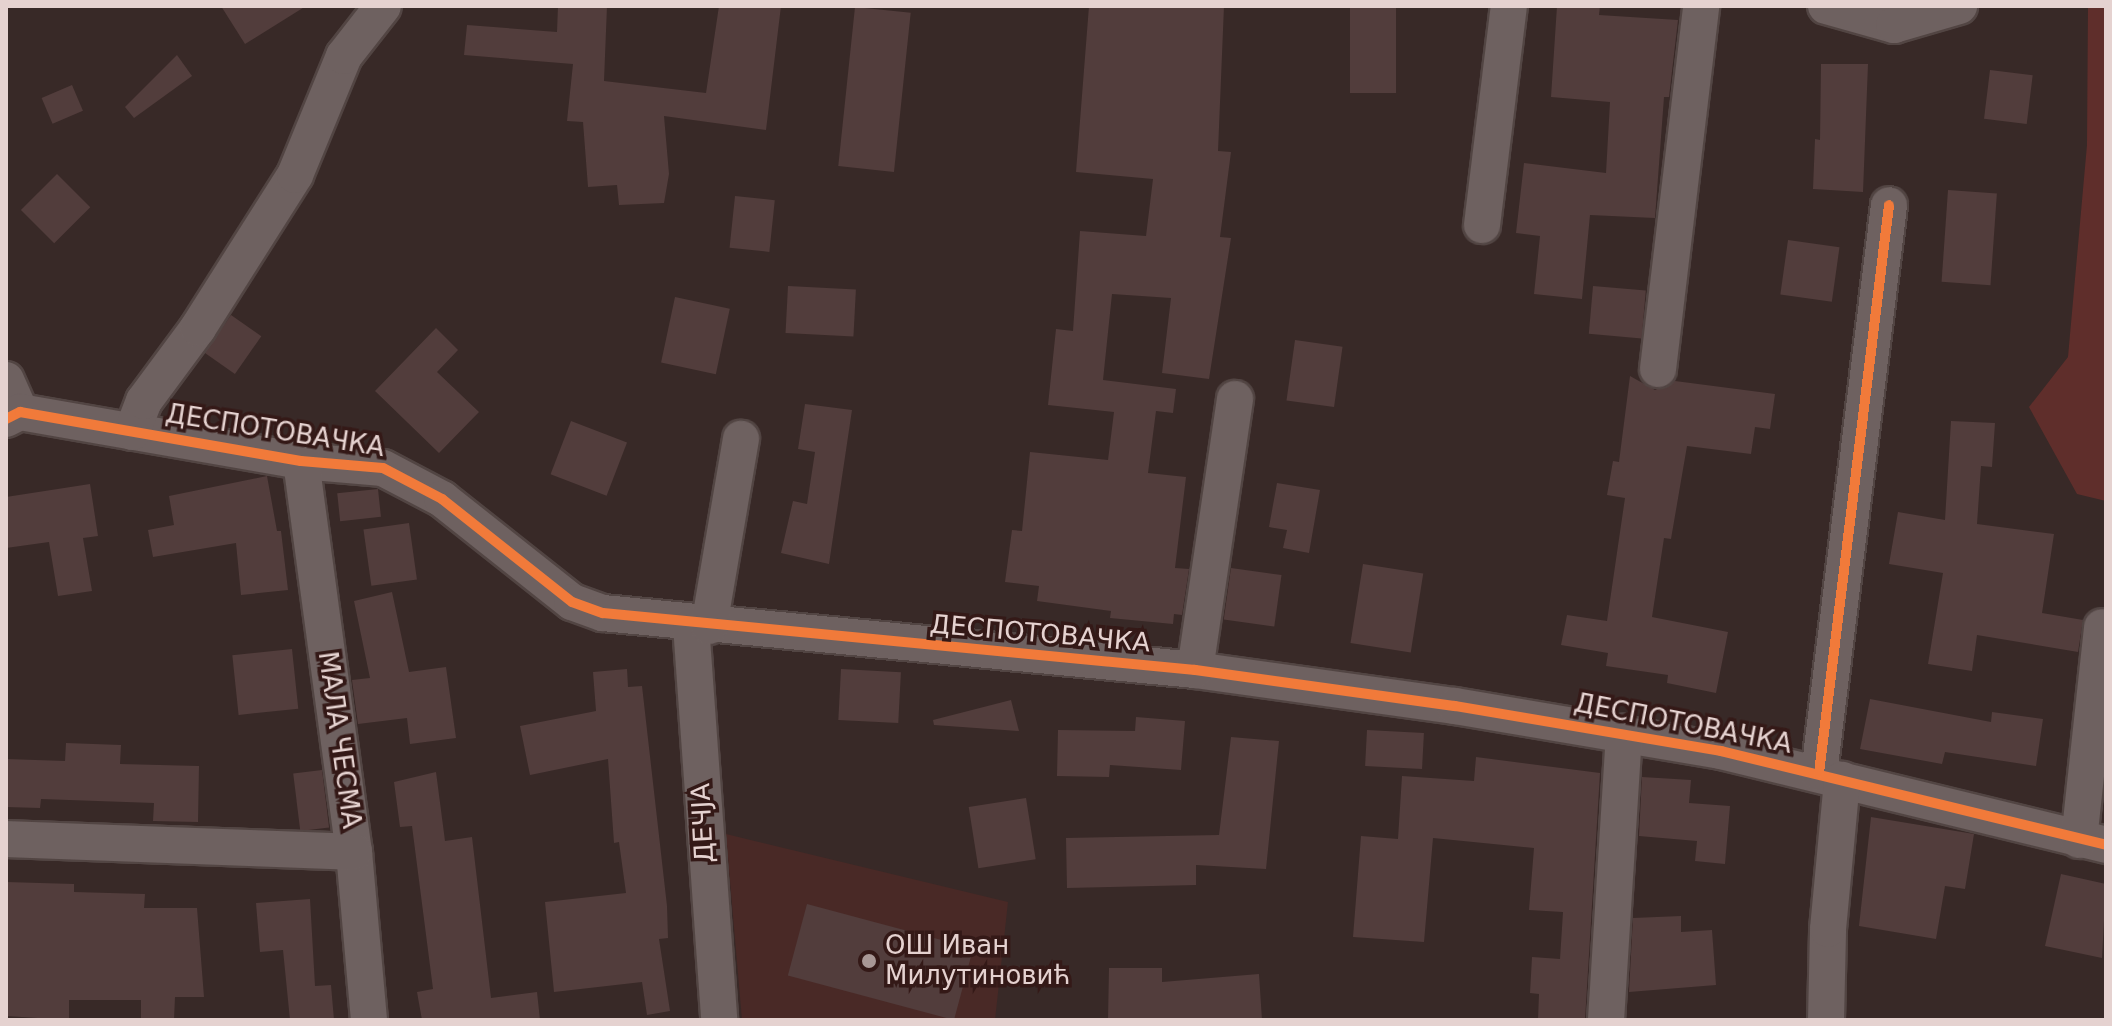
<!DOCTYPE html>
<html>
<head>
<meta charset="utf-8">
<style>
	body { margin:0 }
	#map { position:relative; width:2112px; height:1026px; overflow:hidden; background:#382927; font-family:"DejaVu Sans",sans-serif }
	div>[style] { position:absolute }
	.built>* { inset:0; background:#492926 }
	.green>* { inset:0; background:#5f2e2b }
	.building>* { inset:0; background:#523d3c; transform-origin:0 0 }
	.roads { filter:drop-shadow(2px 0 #524543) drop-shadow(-2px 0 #524543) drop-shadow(0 2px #524543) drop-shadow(0 -2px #524543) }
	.street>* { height:36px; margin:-18px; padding:0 18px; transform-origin:18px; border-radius:18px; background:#6e6160 }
	.cycleway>* { height:10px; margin:-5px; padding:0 5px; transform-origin:5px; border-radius:5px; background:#f17a3a }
	.dots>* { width:22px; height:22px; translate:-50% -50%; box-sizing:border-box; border:4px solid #341917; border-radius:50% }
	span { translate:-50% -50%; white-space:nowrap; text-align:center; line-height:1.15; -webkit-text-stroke:7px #341917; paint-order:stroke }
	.street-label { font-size:26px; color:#e5d2d0 }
	.poi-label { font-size:26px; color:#e5d2d0 }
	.left { translate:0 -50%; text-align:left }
	.frame { position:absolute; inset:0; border:8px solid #e5d2d0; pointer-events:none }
</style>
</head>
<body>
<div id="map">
	<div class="built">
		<div style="clip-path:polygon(726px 834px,1008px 902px,995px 1020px,742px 1020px)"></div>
	</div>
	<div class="green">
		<div style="clip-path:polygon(2088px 6px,2106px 6px,2106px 501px,2077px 494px,2029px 407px,2068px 357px,2087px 145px)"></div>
	</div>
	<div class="building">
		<div style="clip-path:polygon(221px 6px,306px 6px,245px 44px)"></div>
		<div style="clip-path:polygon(558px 6px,607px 6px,604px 81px,706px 93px,719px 6px,781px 6px,766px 130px,664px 116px,669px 174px,664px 203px,619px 205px,617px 185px,588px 187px,583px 122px,567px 121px,573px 64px,464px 55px,467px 25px,557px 32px)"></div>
		<div style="clip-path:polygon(1089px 6px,1224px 6px,1218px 151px,1231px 152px,1220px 237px,1231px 238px,1209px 379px,1162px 373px,1171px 298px,1112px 294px,1103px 380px,1176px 389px,1173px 413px,1156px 411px,1148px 473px,1186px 477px,1175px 568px,1189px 569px,1182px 615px,1174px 614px,1173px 624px,1110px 618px,1111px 611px,1037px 601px,1039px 586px,1005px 582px,1012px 530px,1022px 531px,1030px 452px,1108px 460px,1114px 412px,1048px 405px,1056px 329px,1073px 331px,1080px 231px,1146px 236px,1153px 179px,1076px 172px)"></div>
		<div style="left:1350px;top:6px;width:46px;height:87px"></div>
		<div style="clip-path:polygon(1557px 6px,1600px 6px,1599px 15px,1678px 20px,1669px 97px,1664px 97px,1655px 218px,1590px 215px,1582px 299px,1534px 294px,1540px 236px,1516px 233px,1524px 163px,1606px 173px,1610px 102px,1551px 97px)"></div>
		<div style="left:855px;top:7px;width:56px;height:160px;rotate:6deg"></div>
		<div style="clip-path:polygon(177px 55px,192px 76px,134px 118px,125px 107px)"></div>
		<div style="clip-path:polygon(1821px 64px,1868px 64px,1863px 192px,1813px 189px,1815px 139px,1820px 140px)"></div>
		<div style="left:1990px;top:70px;width:43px;height:49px;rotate:7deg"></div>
		<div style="left:72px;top:85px;width:28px;height:33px;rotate:67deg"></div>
		<div style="left:57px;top:174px;width:47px;height:51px;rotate:45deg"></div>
		<div style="left:1948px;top:190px;width:49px;height:92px;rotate:4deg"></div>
		<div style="left:735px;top:196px;width:40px;height:52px;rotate:6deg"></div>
		<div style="left:1788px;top:240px;width:52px;height:55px;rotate:8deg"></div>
		<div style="left:788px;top:286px;width:68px;height:47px;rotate:3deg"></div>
		<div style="left:1593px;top:286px;width:53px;height:48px;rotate:5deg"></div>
		<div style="left:675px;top:297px;width:56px;height:67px;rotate:12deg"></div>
		<div style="left:231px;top:315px;width:37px;height:46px;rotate:35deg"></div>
		<div style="clip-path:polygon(436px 328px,458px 350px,437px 372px,479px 412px,439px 453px,375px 391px)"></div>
		<div style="left:1295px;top:340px;width:48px;height:61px;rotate:8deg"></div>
		<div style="clip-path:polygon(1630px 376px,1655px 390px,1675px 381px,1775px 394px,1770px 429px,1755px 427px,1751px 454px,1687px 446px,1671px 539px,1664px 538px,1652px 617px,1728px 632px,1716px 693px,1667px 683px,1668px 675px,1606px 666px,1608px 653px,1561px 645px,1567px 615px,1607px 621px,1625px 498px,1607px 495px,1613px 461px,1619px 462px)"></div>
		<div style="clip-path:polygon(805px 404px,852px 410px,829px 564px,781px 553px,793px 501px,807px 504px,815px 452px,798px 449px)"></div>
		<div style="left:571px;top:421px;width:60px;height:57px;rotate:21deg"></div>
		<div style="clip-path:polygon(1951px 421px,1995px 423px,1992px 467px,1981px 466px,1977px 524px,2054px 534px,2042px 613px,2083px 620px,2078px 652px,1977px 635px,1972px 671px,1928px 664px,1943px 573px,1889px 564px,1898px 512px,1945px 520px)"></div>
		<div style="clip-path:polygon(267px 476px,277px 531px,281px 531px,288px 590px,241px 595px,236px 543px,153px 557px,148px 530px,174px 525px,169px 496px)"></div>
		<div style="clip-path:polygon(1277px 483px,1320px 490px,1309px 553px,1283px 548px,1287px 530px,1269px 527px)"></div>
		<div style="clip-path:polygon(90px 484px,98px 536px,83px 538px,92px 591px,58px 596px,49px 542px,6px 548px,6px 497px)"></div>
		<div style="left:378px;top:489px;width:28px;height:41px;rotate:84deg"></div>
		<div style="left:409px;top:523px;width:57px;height:46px;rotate:82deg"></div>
		<div style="left:1363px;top:564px;width:61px;height:80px;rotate:9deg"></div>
		<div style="left:1231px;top:568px;width:51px;height:52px;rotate:8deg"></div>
		<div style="clip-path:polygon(392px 592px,409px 672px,446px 667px,456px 738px,410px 744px,407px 718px,358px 724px,352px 680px,370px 678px,354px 601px)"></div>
		<div style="left:292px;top:649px;width:60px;height:60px;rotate:84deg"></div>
		<div style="clip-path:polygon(627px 669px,628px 687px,642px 686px,667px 906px,668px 938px,659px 939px,670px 1011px,647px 1015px,642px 982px,554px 992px,545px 902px,626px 893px,619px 842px,614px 843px,608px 759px,530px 775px,520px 726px,596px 711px,593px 672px)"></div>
		<div style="left:841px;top:669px;width:60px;height:51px;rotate:3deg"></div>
		<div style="clip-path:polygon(1870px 699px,1991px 722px,1992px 712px,2043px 719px,2036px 766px,1945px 752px,1942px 764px,1860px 749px)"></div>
		<div style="clip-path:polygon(1011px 700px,1019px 731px,934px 725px,933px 720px)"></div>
		<div style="clip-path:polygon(1136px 717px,1185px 721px,1181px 770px,1110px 765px,1109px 777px,1057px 776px,1058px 730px,1135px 731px)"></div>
		<div style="left:1367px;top:730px;width:57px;height:36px;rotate:3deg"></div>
		<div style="clip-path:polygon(1231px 737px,1279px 741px,1266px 869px,1196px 865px,1196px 885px,1067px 888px,1066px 838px,1219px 835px)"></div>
		<div style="clip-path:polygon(66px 743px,121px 745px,120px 764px,199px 766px,198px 822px,153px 821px,154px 803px,41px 799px,40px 808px,6px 807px,6px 759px,65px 761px)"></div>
		<div style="clip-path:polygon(1476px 757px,1600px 773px,1585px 1020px,1538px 1020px,1539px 994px,1530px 993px,1532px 957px,1560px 959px,1563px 912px,1529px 910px,1534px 848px,1433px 838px,1424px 942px,1353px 937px,1361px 836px,1398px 839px,1402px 776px,1474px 781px)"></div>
		<div style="left:322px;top:770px;width:58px;height:29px;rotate:83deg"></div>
		<div style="clip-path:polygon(436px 772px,445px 841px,472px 837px,491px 998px,537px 992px,540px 1020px,422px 1020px,417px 992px,433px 989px,412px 826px,400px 827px,394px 782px)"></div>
		<div style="clip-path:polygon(1642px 777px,1691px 780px,1689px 803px,1730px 806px,1725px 864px,1695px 861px,1697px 841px,1639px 836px)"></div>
		<div style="left:1026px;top:798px;width:62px;height:58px;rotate:81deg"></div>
		<div style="clip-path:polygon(1871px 817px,1974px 834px,1965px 889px,1945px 886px,1936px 939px,1859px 926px)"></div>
		<div style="clip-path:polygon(2061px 874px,2106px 884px,2102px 958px,2045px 946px)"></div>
		<div style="clip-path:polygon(6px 882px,74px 884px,74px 892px,145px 894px,144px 908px,197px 908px,204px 997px,175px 997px,174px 1020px,141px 1020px,141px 1000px,69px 1000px,69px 1020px,6px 1016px)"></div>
		<div style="clip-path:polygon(310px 899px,315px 986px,331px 985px,334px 1020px,290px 1020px,283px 950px,260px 952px,256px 903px)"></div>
		<div style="left:807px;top:904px;width:172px;height:74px;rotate:15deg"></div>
		<div style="clip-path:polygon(1681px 916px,1681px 932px,1712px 930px,1716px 985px,1629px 992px,1633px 918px)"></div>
		<div style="clip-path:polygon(1109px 968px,1162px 968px,1162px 982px,1259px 974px,1262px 1020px,1108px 1020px)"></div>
	</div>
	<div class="roads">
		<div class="street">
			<div style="left:1826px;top:6px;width:71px;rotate:15.6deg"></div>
			<div style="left:1894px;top:25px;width:68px;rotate:-16.3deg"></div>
			<div style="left:1482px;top:225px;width:221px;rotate:-83deg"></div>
			<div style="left:1658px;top:369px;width:366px;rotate:-83.2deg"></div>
			<div style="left:6px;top:380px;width:35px;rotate:66deg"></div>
			<div style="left:6px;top:419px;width:16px;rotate:-27deg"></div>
			<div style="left:20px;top:412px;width:285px;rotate:9.9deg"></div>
			<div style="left:301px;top:461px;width:82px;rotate:4.9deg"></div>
			<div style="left:383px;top:468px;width:67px;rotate:27.7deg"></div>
			<div style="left:442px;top:499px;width:166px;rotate:38.4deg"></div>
			<div style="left:572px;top:602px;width:33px;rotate:20deg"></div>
			<div style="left:603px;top:613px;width:595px;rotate:5.5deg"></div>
			<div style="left:1195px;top:670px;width:262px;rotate:7.9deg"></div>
			<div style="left:1455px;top:706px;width:270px;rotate:9.6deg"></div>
			<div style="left:1721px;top:751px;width:396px;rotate:13.7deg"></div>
			<div style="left:132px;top:432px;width:33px;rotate:-69deg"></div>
			<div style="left:144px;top:401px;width:91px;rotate:-53.5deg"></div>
			<div style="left:198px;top:328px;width:181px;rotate:-57.6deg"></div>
			<div style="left:295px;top:175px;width:129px;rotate:-67.6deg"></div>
			<div style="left:344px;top:56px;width:63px;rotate:-52deg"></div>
			<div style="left:301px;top:461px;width:395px;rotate:82.3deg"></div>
			<div style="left:354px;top:852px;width:169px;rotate:84.9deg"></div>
			<div style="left:691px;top:625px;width:396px;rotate:85.9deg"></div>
			<div style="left:709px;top:626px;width:190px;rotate:-80.3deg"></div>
			<div style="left:1195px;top:670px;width:274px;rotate:-81.6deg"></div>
			<div style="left:1819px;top:773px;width:572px;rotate:-82.97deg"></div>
			<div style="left:6px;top:839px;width:348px;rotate:2.1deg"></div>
			<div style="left:2079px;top:840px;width:214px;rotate:-83.8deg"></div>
			<div style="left:1606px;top:1020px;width:288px;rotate:-86.4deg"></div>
			<div style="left:1826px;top:1020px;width:91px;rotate:-88.7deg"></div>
			<div style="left:1828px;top:929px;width:150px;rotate:-84.6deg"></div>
		</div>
	</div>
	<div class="cycleway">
		<div style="left:6px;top:419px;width:16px;rotate:-27deg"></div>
		<div style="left:20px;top:412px;width:285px;rotate:9.9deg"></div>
		<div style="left:301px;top:461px;width:82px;rotate:4.9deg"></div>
		<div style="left:383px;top:468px;width:67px;rotate:27.7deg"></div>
		<div style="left:442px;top:499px;width:166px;rotate:38.4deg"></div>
		<div style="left:572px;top:602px;width:33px;rotate:20deg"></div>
		<div style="left:603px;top:613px;width:595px;rotate:5.5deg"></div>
		<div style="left:1195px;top:670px;width:262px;rotate:7.9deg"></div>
		<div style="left:1455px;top:706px;width:270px;rotate:9.6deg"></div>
		<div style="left:1721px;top:751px;width:396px;rotate:13.7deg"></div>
		<div style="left:1819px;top:773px;width:572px;rotate:-82.97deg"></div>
	</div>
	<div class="dots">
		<div style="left:869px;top:961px;background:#a89795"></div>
	</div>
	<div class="street-label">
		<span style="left:275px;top:431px;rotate:9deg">ДЕСПОТОВАЧКА</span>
		<span style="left:1040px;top:634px;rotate:5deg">ДЕСПОТОВАЧКА</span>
		<span style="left:1683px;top:724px;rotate:11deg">ДЕСПОТОВАЧКА</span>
		<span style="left:339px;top:740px;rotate:82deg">МАЛА ЧЕСМА</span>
		<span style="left:703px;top:823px;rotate:-93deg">ДЕЧЈА</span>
	</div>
	<div class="poi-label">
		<span class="left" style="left:885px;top:961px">ОШ Иван<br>Милутиновић</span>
	</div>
	<div class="frame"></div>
</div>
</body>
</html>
